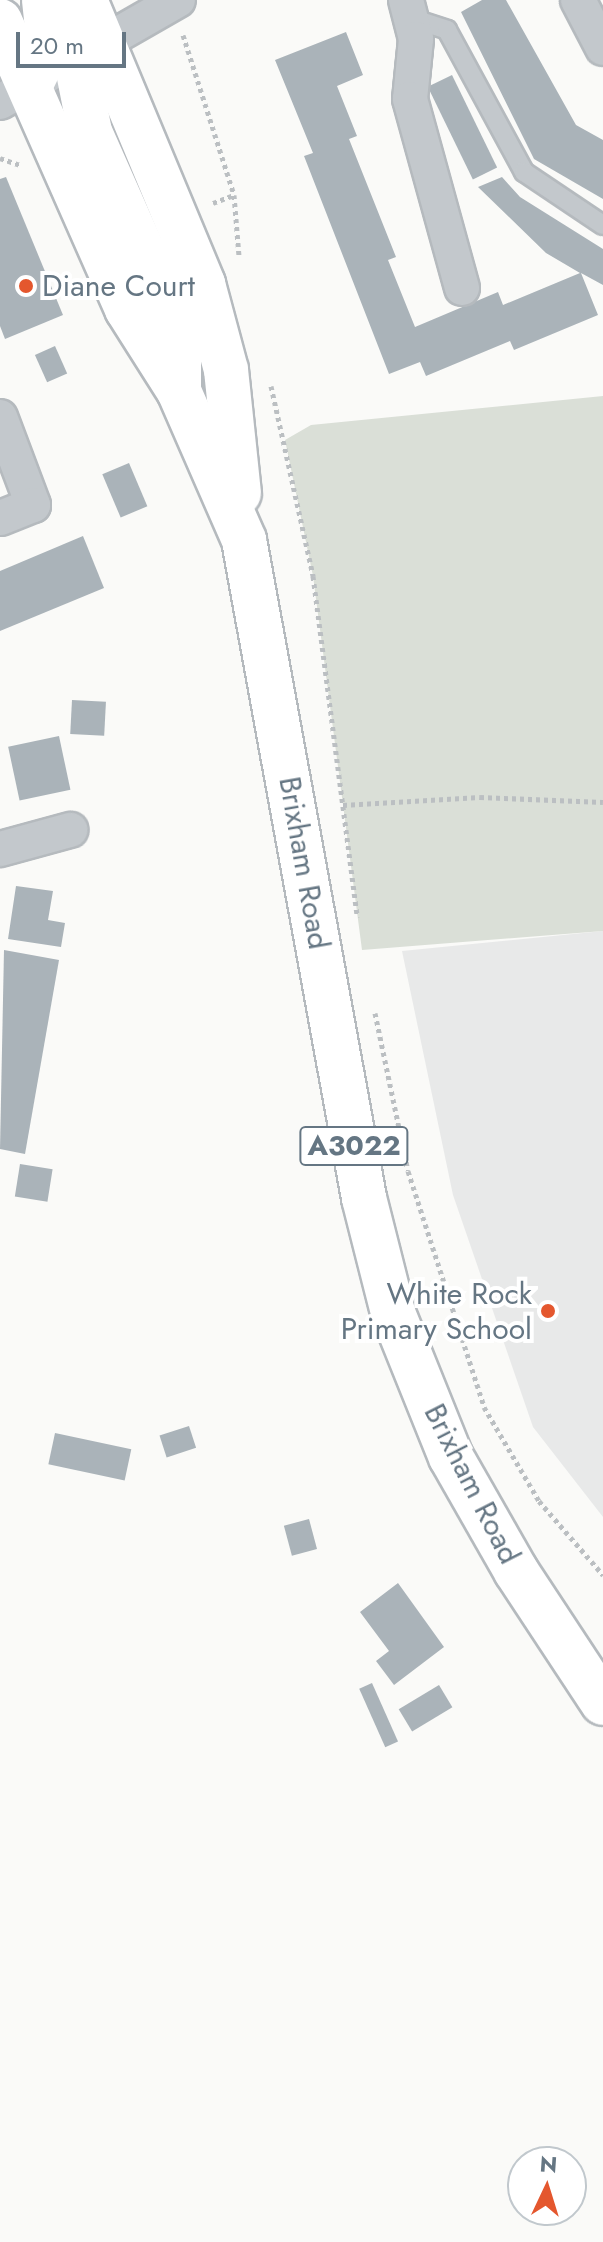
<!DOCTYPE html>
<html>
<head>
<meta charset="utf-8">
<style>
	body { margin:0 }
	#map { position:relative; width:603px; height:2242px; overflow:hidden; background:#fafaf8; font-family:Jost,sans-serif }
	div>[style] { position:absolute }
	.built>* { inset:0; background:#e8e9e9 }
	.green>* { inset:0; background:#dadfd7 }
	.building>* { inset:0; background:#aab3b9; transform-origin:0 0 }
	.path>* { height:5px; margin-top:-2.5px; transform-origin:0; background:repeating-linear-gradient(90deg,#bbbfc2 0 4px,transparent 0 8px) }
	.roads { filter:drop-shadow(2px 0 #b5babe) drop-shadow(-2px 0 #b5babe) drop-shadow(0 2px #b5babe) drop-shadow(0 -2px #b5babe) }
	.lane>* { height:18px; margin:-9px; padding:0 9px; transform-origin:9px; border-radius:9px; background:#c3c8cc }
	.street>* { height:34px; margin:-17px; padding:0 17px; transform-origin:17px; border-radius:17px; background:#c3c8cc }
	.primary>* { height:44px; margin:-22px; padding:0 22px; transform-origin:22px; border-radius:22px; background:#fff }
	.dots>* { width:22px; height:22px; translate:-50% -50%; box-sizing:border-box; border:4px solid #fff; border-radius:50% }
	span { translate:-50% -50%; white-space:nowrap; text-align:center; line-height:1.15; -webkit-text-stroke:8px #fff; paint-order:stroke }
	.shield-label span { padding:2px 6px; background:#fff; border:2px solid; border-radius:6px; -webkit-text-stroke-width:0 }
	.shield-label { font-size:28px; color:#657683; font-weight:700 }
	.poi-label { font-size:30px; color:#657683 }
	.left { translate:0 -50%; text-align:left }
	.right { translate:-100% -50%; text-align:right }
	.street-label { font-size:30px; color:#657683 }
	.north { position:absolute; left:507px; top:2146px; width:80px; height:80px; box-sizing:border-box; background:#fff; border:2px solid #c1c8cd; border-radius:50%; rotate:4deg; font-size:22px; font-weight:700; line-height:32px; text-align:center; color:#657683 }
	.north::after { content:''; display:block; margin:auto; width:28px; height:36px; background:#e4572e; clip-path:polygon(50% 0,100% 100%,50% 72%,0 100%) }
	.scale { position:absolute; left:16px; top:32px; width:110px; height:36px; box-sizing:border-box; border:4px solid #657683; border-top:0; padding-left:10px; font-size:24px; line-height:28px; white-space:nowrap; color:#657683; -webkit-text-stroke:6px #fff; paint-order:stroke }
</style>
</head>
<body>
<div id="map">
	<div class="built">
		<div style="clip-path:polygon(603px 931px,603px 1517px,533px 1427px,453px 1195px,402px 951px)"></div>
	</div>
	<div class="green">
		<div style="clip-path:polygon(603px 396px,603px 931px,362px 950px,313px 576px,285px 440px,311px 425px)"></div>
	</div>
	<div class="building">
		<div style="clip-path:polygon(482px 0,506px 0,576px 125px,603px 140px,603px 199px,534px 159px,461px 12px)"></div>
		<div style="clip-path:polygon(346px 32px,363px 75px,337px 86px,357px 136px,349px 139px,396px 257px,388px 260px,415px 327px,498px 292px,503px 305px,580px 273px,546px 253px,478px 187px,502px 177px,520px 197px,603px 249px,603px 285px,581px 273px,598px 315px,514px 350px,510px 341px,426px 376px,420px 362px,389px 374px,304px 156px,313px 153px,275px 60px)"></div>
		<div style="left:452px;top:75px;width:103px;height:27px;rotate:64deg"></div>
		<div style="clip-path:polygon(6px 177px,63px 315px,5px 339px,0 326px,0 179px)"></div>
		<div style="left:55px;top:346px;width:30px;height:22px;rotate:66deg"></div>
		<div style="left:129px;top:463px;width:47px;height:29px;rotate:67deg"></div>
		<div style="clip-path:polygon(83px 536px,104px 588px,0 631px,0 571px)"></div>
		<div style="left:72px;top:700px;width:34px;height:34px;rotate:3deg"></div>
		<div style="left:59px;top:736px;width:55px;height:52px;rotate:78deg"></div>
		<div style="clip-path:polygon(16px 886px,53px 891px,48px 920px,65px 923px,61px 947px,8px 939px)"></div>
		<div style="clip-path:polygon(4px 950px,59px 960px,25px 1154px,0 1149px)"></div>
		<div style="left:20px;top:1164px;width:33px;height:33px;rotate:9deg"></div>
		<div style="left:189px;top:1426px;width:23px;height:31px;rotate:72deg"></div>
		<div style="left:55px;top:1433px;width:78px;height:32px;rotate:12deg"></div>
		<div style="left:309px;top:1519px;width:31px;height:26px;rotate:75deg"></div>
		<div style="clip-path:polygon(398px 1583px,444px 1647px,394px 1685px,376px 1661px,389px 1651px,360px 1612px)"></div>
		<div style="left:372px;top:1683px;width:64px;height:14px;rotate:66deg"></div>
		<div style="left:439px;top:1685px;width:26px;height:47px;rotate:59deg"></div>
	</div>
	<div class="path">
		<div style="left:183px;top:35px;width:168px;rotate:72.3deg"></div>
		<div style="left:234px;top:195px;width:61px;rotate:85.3deg"></div>
		<div style="left:0;top:158px;width:21px;rotate:19deg"></div>
		<div style="left:213px;top:203px;width:22px;rotate:-21deg"></div>
		<div style="left:271px;top:386px;width:195px;rotate:77.5deg"></div>
		<div style="left:313px;top:576px;width:344px;rotate:82.6deg"></div>
		<div style="left:343px;top:805px;width:137px;rotate:-3.3deg"></div>
		<div style="left:480px;top:797px;width:123px;rotate:2.3deg"></div>
		<div style="left:375px;top:1013px;width:161px;rotate:78.2deg"></div>
		<div style="left:408px;top:1171px;width:248px;rotate:72.1deg"></div>
		<div style="left:484px;top:1407px;width:109px;rotate:59.7deg"></div>
		<div style="left:539px;top:1501px;width:98px;rotate:49.1deg"></div>
	</div>
	<div class="roads">
		<div class="lane">
			<div style="left:411px;top:18px;width:38px;rotate:18deg"></div>
			<div style="left:447px;top:30px;width:162px;rotate:61.5deg"></div>
			<div style="left:524px;top:172px;width:95px;rotate:33.9deg"></div>
		</div>
		<div class="street">
			<div style="left:406px;top:0;width:40px;rotate:75.6deg"></div>
			<div style="left:416px;top:39px;width:60px;rotate:95.7deg"></div>
			<div style="left:410px;top:99px;width:196px;rotate:74.6deg"></div>
			<div style="left:578px;top:0;width:54px;rotate:62.5deg"></div>
			<div style="left:0;top:102px;width:205px;rotate:-29.8deg"></div>
			<div style="left:0;top:417px;width:94px;rotate:69.4deg"></div>
			<div style="left:33px;top:505px;width:35px;rotate:158deg"></div>
			<div style="left:0;top:849px;width:73px;rotate:-15.2deg"></div>
		</div>
		<div class="primary">
			<div style="left:83px;top:0;width:62px;rotate:96.4deg"></div>
			<div style="left:76px;top:62px;width:71px;rotate:78.7deg"></div>
			<div style="left:90px;top:132px;width:190px;rotate:66.1deg"></div>
			<div style="left:167px;top:306px;width:45px;rotate:74.4deg"></div>
			<div style="left:179px;top:349px;width:37px;rotate:90deg"></div>
			<div style="left:85px;top:0;width:308px;rotate:67.4deg"></div>
			<div style="left:203px;top:284px;width:89px;rotate:75deg"></div>
			<div style="left:226px;top:370px;width:124px;rotate:84deg"></div>
			<div style="left:0;top:21px;width:315px;rotate:66.2deg"></div>
			<div style="left:127px;top:309px;width:97px;rotate:57.6deg"></div>
			<div style="left:179px;top:391px;width:163px;rotate:66.4deg"></div>
			<div style="left:244px;top:540px;width:669px;rotate:79.66deg"></div>
			<div style="left:364px;top:1198px;width:119px;rotate:75.8deg"></div>
			<div style="left:393px;top:1313px;width:155px;rotate:68.1deg"></div>
			<div style="left:451px;top:1457px;width:131px;rotate:60.3deg"></div>
			<div style="left:516px;top:1571px;width:158px;rotate:56.6deg"></div>
			<div style="left:34px;top:78px;width:34px;rotate:-64deg"></div>
			<div style="left:49px;top:47px;width:47px;rotate:-96.1deg"></div>
		</div>
	</div>
	<div class="dots">
		<div style="left:26px;top:286px;background:#e4572e"></div>
		<div style="left:548px;top:1311px;background:#e4572e"></div>
	</div>
	<div class="shield-label">
		<span style="left:354px;top:1146px">A3022</span>
	</div>
	<div class="poi-label">
		<span class="left" style="left:42px;top:286px">Diane Court</span>
		<span class="right" style="left:532px;top:1311px">White Rock<br>Primary School</span>
	</div>
	<div class="street-label">
		<span style="left:304px;top:863px;rotate:80deg">Brixham Road</span>
		<span style="left:472px;top:1484px;rotate:63deg">Brixham Road</span>
	</div>
	<div class="north">N</div>
	<div class="scale">20 m</div>
</div>
</body>
</html>
